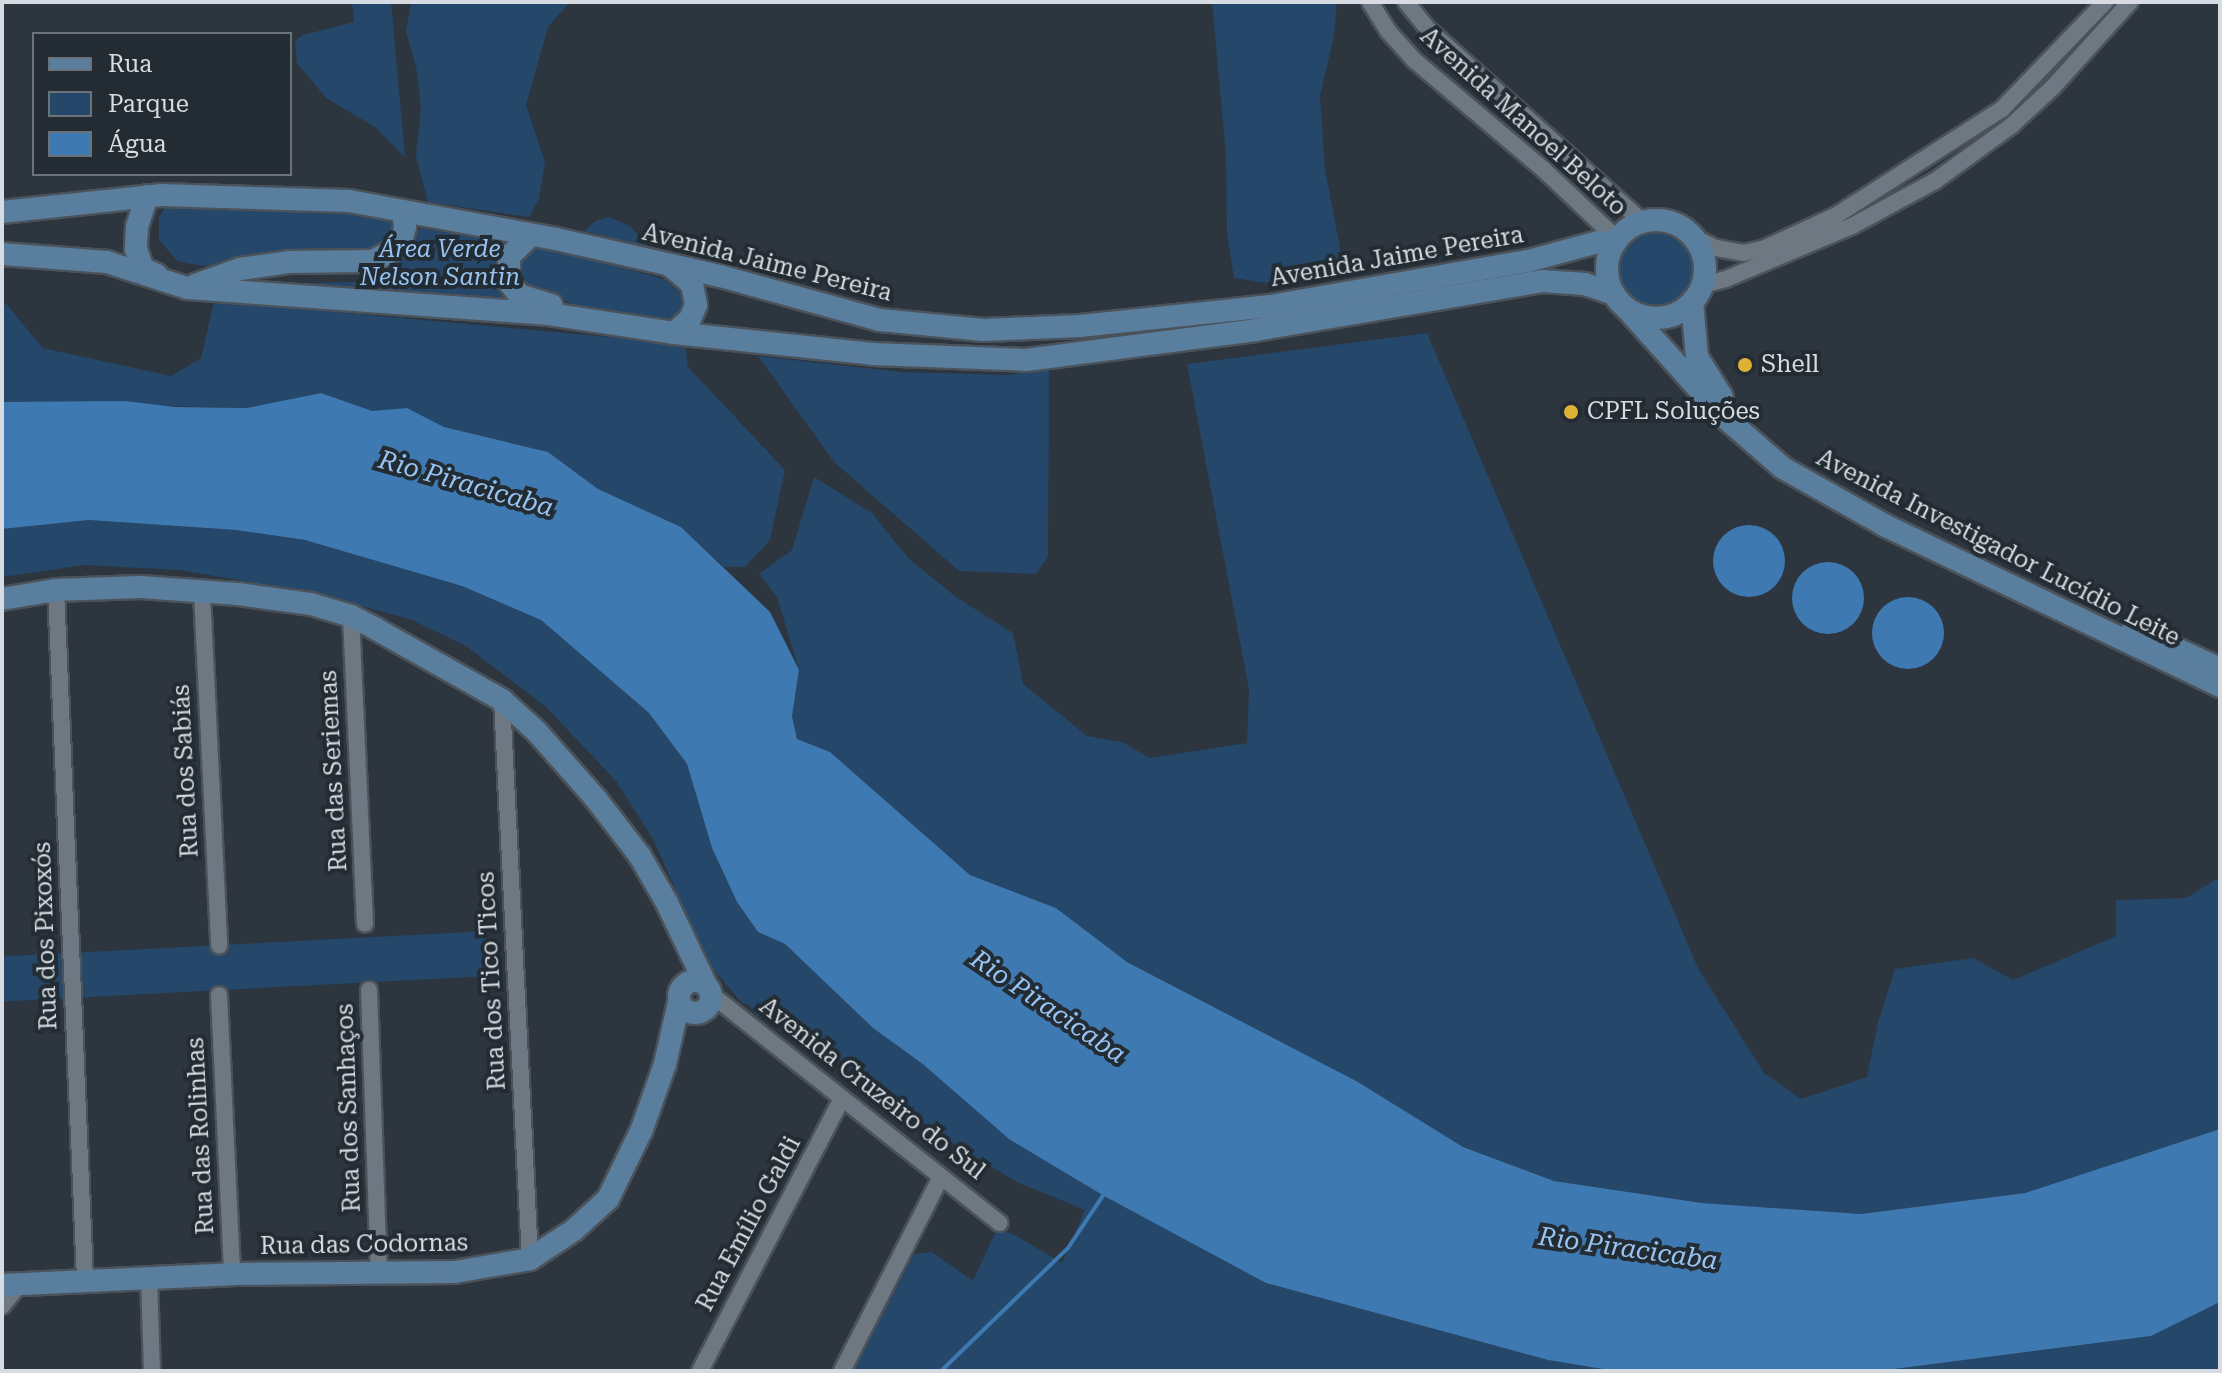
<!DOCTYPE html>
<html>
<head>
<meta charset="utf-8">
<style>
	body { margin:0 }
	#map { position:relative; width:2222px; height:1373px; overflow:hidden; background:#2d353e; font-family:"Roboto Serif",serif }
	div>[style] { position:absolute }
	.green>* { inset:0; background:#24476a; transform-origin:0 0 }
	.round { border-radius:50% }
	.water>* { inset:0; background:#3f79b1 }
	.stream>* { height:4px; margin:-2px; padding:0 2px; transform-origin:2px; border-radius:2px; background:#3f79b1 }
	.roads { filter:drop-shadow(2px 0 #4b5259) drop-shadow(-2px 0 #4b5259) drop-shadow(0 2px #4b5259) drop-shadow(0 -2px #4b5259) }
	.street>* { height:16px; margin:-8px; padding:0 8px; transform-origin:8px; border-radius:8px; background:#6e7882 }
	.secondary>* { height:22px; margin:-11px; padding:0 11px; transform-origin:11px; border-radius:11px; background:#5a7e9e }
	.secondary>.ring { margin:-11px; padding:0; box-sizing:content-box; background:none; border:22px solid #5a7e9e; border-radius:50% }
	.dots>* { width:22px; height:22px; translate:-50% -50%; box-sizing:border-box; border:4px solid #232b33; border-radius:50% }
	span { translate:-50% -50%; white-space:nowrap; text-align:center; line-height:1.15; -webkit-text-stroke:8px #232b33; paint-order:stroke }
	.street-label { font-size:24px; color:#d6dce1 }
	.park-label { font-size:24px; color:#96c3f1; font-style:italic }
	.poi-label { font-size:24px; color:#d6dce1 }
	.left { translate:0 -50%; text-align:left }
	.water-label { font-size:26px; color:#97c4f3; font-style:italic }
	.frame { position:absolute; inset:0; border:4px solid #d6dce1; pointer-events:none }
	.legend { position:absolute; left:32px; top:32px; width:260px; height:144px; box-sizing:border-box; background:#232b33; border:2px solid #6b7279; margin:0; padding:10px 14px; list-style:none; font-size:24px; color:#d6dce1 }
	.legend li { display:flex; align-items:center; gap:16px; height:40px }
	.legend b { width:40px; border:2px solid #6b7279 }
</style>
</head>
<body>
<div id="map">
	<div class="green">
		<div style="clip-path:polygon(352px 2px,391px 2px,405px 157px,375px 127px,326px 98px,297px 63px,295px 41px,303px 35px,354px 22px)"></div>
		<div style="clip-path:polygon(411px 2px,570px 2px,548px 27px,526px 105px,545px 162px,539px 199px,529px 217px,428px 202px,416px 156px,421px 108px,416px 66px,406px 32px)"></div>
		<div style="clip-path:polygon(1212px 2px,1337px 2px,1334px 36px,1320px 96px,1325px 169px,1341px 253px,1332px 274px,1278px 285px,1234px 278px,1227px 234px,1226px 156px)"></div>
		<div style="clip-path:polygon(167px 205px,386px 213px,400px 223px,385px 250px,203px 266px,177px 261px,159px 240px,159px 217px)"></div>
		<div style="clip-path:polygon(610px 217px,631px 227px,649px 247px,584px 231px,597px 220px)"></div>
		<div style="clip-path:polygon(420px 228px,510px 243px,503px 250px,497px 267px,497px 286px,508px 303px,247px 284px,364px 282px,402px 260px)"></div>
		<div class="round" style="left:1617px;top:229px;width:80px;height:80px"></div>
		<div style="clip-path:polygon(536px 247px,550px 248px,663px 279px,684px 295px,680px 315px,673px 323px,590px 312px,557px 297px,531px 292px,521px 283px,518px 270px,520px 259px)"></div>
		<div style="clip-path:polygon(215px 297px,337px 312px,685px 344px,688px 367px,785px 470px,770px 540px,745px 567px,724px 567px,681px 527px,598px 489px,548px 452px,444px 427px,407px 408px,372px 412px,321px 393px,248px 408px,2px 402px,2px 299px,43px 348px,171px 376px,201px 358px)"></div>
		<div style="clip-path:polygon(1427px 333px,1698px 968px,1764px 1073px,1801px 1099px,1867px 1077px,1878px 1022px,1895px 969px,1973px 958px,2013px 980px,2116px 936px,2116px 900px,2186px 898px,2220px 877px,2220px 1129px,2025px 1193px,1861px 1214px,1702px 1203px,1554px 1181px,1463px 1147px,1358px 1082px,1122px 959px,1056px 908px,970px 875px,830px 752px,797px 739px,792px 716px,799px 670px,777px 597px,759px 574px,792px 550px,814px 477px,872px 513px,908px 558px,956px 597px,1013px 633px,1023px 684px,1087px 736px,1122px 742px,1150px 758px,1247px 743px,1249px 689px,1187px 364px)"></div>
		<div style="clip-path:polygon(758px 356px,902px 372px,1009px 375px,1049px 368px,1048px 556px,1036px 574px,959px 571px,834px 462px)"></div>
		<div style="clip-path:polygon(89px 520px,236px 530px,305px 540px,462px 586px,541px 620px,649px 713px,687px 764px,712px 848px,737px 902px,758px 932px,785px 944px,873px 1028px,924px 1065px,1266px 1283px,1548px 1360px,1615px 1371px,853px 1371px,914px 1254px,932px 1252px,973px 1281px,997px 1229px,1013px 1234px,1062px 1263px,1085px 1210px,1019px 1183px,941px 1136px,822px 1048px,786px 1009px,769px 1007px,758px 1017px,748px 1004px,742px 1003px,708px 963px,653px 839px,616px 781px,545px 706px,466px 646px,412px 620px,315px 593px,179px 570px,84px 565px,2px 577px,2px 529px)"></div>
		<div style="left:488px;top:931px;width:45px;height:487px;rotate:87deg"></div>
		<div style="clip-path:polygon(2220px 1302px,2220px 1371px,1879px 1371px,2151px 1336px)"></div>
	</div>
	<div class="water">
		<div style="clip-path:polygon(321px 393px,372px 411px,407px 408px,444px 427px,548px 452px,598px 489px,681px 527px,770px 612px,799px 670px,792px 716px,797px 739px,830px 752px,970px 875px,1056px 908px,1127px 962px,1358px 1082px,1463px 1147px,1554px 1181px,1702px 1203px,1861px 1214px,2025px 1193px,2220px 1129px,2220px 1302px,2151px 1336px,1879px 1371px,1615px 1371px,1548px 1360px,1266px 1283px,1106px 1197px,1009px 1139px,924px 1065px,873px 1028px,785px 944px,758px 932px,737px 902px,712px 848px,687px 764px,649px 713px,541px 620px,462px 586px,305px 540px,236px 530px,89px 520px,2px 529px,2px 402px,125px 401px,175px 407px,247px 408px)"></div>
		<div class="round" style="left:1713px;top:525px;width:72px;height:72px"></div>
		<div class="round" style="left:1792px;top:562px;width:72px;height:72px"></div>
		<div class="round" style="left:1872px;top:597px;width:72px;height:72px"></div>
	</div>
	<div class="stream">
		<div style="left:941px;top:1371px;width:177px;rotate:-44.1deg"></div>
		<div style="left:1068px;top:1248px;width:65px;rotate:-56.3deg"></div>
	</div>
	<div class="roads">
		<div class="street">
			<div style="left:1370px;top:2px;width:34px;rotate:58deg"></div>
			<div style="left:1388px;top:31px;width:39px;rotate:48deg"></div>
			<div style="left:1414px;top:60px;width:169px;rotate:40.2deg"></div>
			<div style="left:1543px;top:169px;width:102px;rotate:43.4deg"></div>
			<div style="left:1406px;top:2px;width:36px;rotate:51deg"></div>
			<div style="left:1429px;top:30px;width:288px;rotate:41.9deg"></div>
			<div style="left:1693px;top:237px;width:25px;rotate:26deg"></div>
			<div style="left:1716px;top:248px;width:28px;rotate:10deg"></div>
			<div style="left:1744px;top:253px;width:22px;rotate:-13deg"></div>
			<div style="left:1765px;top:248px;width:79px;rotate:-24.6deg"></div>
			<div style="left:1837px;top:215px;width:196px;rotate:-32.7deg"></div>
			<div style="left:2002px;top:109px;width:149px;rotate:-46.1deg"></div>
			<div style="left:1702px;top:285px;width:25px;rotate:-14deg"></div>
			<div style="left:1726px;top:279px;width:137px;rotate:-22.8deg"></div>
			<div style="left:1852px;top:226px;width:94px;rotate:-28.5deg"></div>
			<div style="left:1935px;top:181px;width:94px;rotate:-35.9deg"></div>
			<div style="left:2011px;top:126px;width:59px;rotate:-42.9deg"></div>
			<div style="left:2054px;top:86px;width:113px;rotate:-47.9deg"></div>
			<div style="left:56px;top:590px;width:691px;rotate:87.59deg"></div>
			<div style="left:202px;top:593px;width:353px;rotate:87.2deg"></div>
			<div style="left:351px;top:616px;width:308px;rotate:87.4deg"></div>
			<div style="left:502px;top:700px;width:560px;rotate:87.13deg"></div>
			<div style="left:369px;top:990px;width:283px;rotate:88deg"></div>
			<div style="left:219px;top:995px;width:279px;rotate:87.3deg"></div>
			<div style="left:712px;top:995px;width:367px;rotate:38.4deg"></div>
			<div style="left:149px;top:1277px;width:94px;rotate:88.2deg"></div>
			<div style="left:2px;top:1306px;width:27px;rotate:-51deg"></div>
			<div style="left:700px;top:1371px;width:305px;rotate:-62.5deg"></div>
			<div style="left:842px;top:1371px;width:218px;rotate:-63deg"></div>
		</div>
		<div class="secondary">
			<div style="left:147px;top:196px;width:33px;rotate:108deg"></div>
			<div style="left:137px;top:227px;width:22px;rotate:93deg"></div>
			<div style="left:136px;top:249px;width:21px;rotate:71deg"></div>
			<div style="left:143px;top:269px;width:15px;rotate:23deg"></div>
			<div style="left:2px;top:212px;width:159px;rotate:-6.1deg"></div>
			<div style="left:160px;top:195px;width:189px;rotate:1.8deg"></div>
			<div style="left:349px;top:201px;width:210px;rotate:10.4deg"></div>
			<div style="left:556px;top:239px;width:168px;rotate:12.7deg"></div>
			<div style="left:720px;top:276px;width:166px;rotate:15.4deg"></div>
			<div style="left:880px;top:320px;width:104px;rotate:5.5deg"></div>
			<div style="left:984px;top:330px;width:96px;rotate:-2.4deg"></div>
			<div style="left:1080px;top:326px;width:191px;rotate:-6deg"></div>
			<div style="left:1270px;top:306px;width:262px;rotate:-9.9deg"></div>
			<div style="left:1528px;top:261px;width:73px;rotate:-15.2deg"></div>
			<div style="left:1598px;top:242px;width:17px;rotate:3deg"></div>
			<div class="ring" style="left:1607px;top:220px;width:76px;height:76px"></div>
			<div style="left:531px;top:235px;width:30px;rotate:136deg"></div>
			<div style="left:509px;top:256px;width:26px;rotate:90deg"></div>
			<div style="left:509px;top:282px;width:16px;rotate:52deg"></div>
			<div style="left:519px;top:295px;width:34px;rotate:17deg"></div>
			<div style="left:2px;top:254px;width:105px;rotate:4.4deg"></div>
			<div style="left:107px;top:262px;width:84px;rotate:18deg"></div>
			<div style="left:187px;top:288px;width:363px;rotate:4.1deg"></div>
			<div style="left:549px;top:314px;width:126px;rotate:8.6deg"></div>
			<div style="left:674px;top:333px;width:200px;rotate:6deg"></div>
			<div style="left:873px;top:354px;width:153px;rotate:2.2deg"></div>
			<div style="left:1026px;top:360px;width:232px;rotate:-7.4deg"></div>
			<div style="left:1256px;top:330px;width:290px;rotate:-9.7deg"></div>
			<div style="left:1542px;top:281px;width:43px;rotate:4deg"></div>
			<div style="left:1585px;top:284px;width:31px;rotate:19deg"></div>
			<div style="left:673px;top:268px;width:25px;rotate:40deg"></div>
			<div style="left:692px;top:284px;width:21px;rotate:79deg"></div>
			<div style="left:696px;top:305px;width:15px;rotate:113deg"></div>
			<div style="left:690px;top:319px;width:21px;rotate:139deg"></div>
			<div style="left:195px;top:285px;width:48px;rotate:-19.6deg"></div>
			<div style="left:240px;top:269px;width:49px;rotate:-8.1deg"></div>
			<div style="left:289px;top:262px;width:84px;rotate:-0.7deg"></div>
			<div style="left:373px;top:261px;width:31px;rotate:-29deg"></div>
			<div style="left:400px;top:246px;width:20px;rotate:-75deg"></div>
			<div style="left:405px;top:227px;width:16px;rotate:-97deg"></div>
			<div style="left:1692px;top:302px;width:55px;rotate:84.8deg"></div>
			<div style="left:1697px;top:357px;width:47px;rotate:58deg"></div>
			<div style="left:1627px;top:309px;width:142px;rotate:48.1deg"></div>
			<div style="left:1722px;top:415px;width:81px;rotate:41deg"></div>
			<div style="left:1783px;top:468px;width:116px;rotate:29.4deg"></div>
			<div style="left:1884px;top:525px;width:373px;rotate:25.6deg"></div>
			<div style="left:2px;top:599px;width:55px;rotate:-9.5deg"></div>
			<div style="left:56px;top:590px;width:84px;rotate:-2deg"></div>
			<div style="left:140px;top:587px;width:98px;rotate:4.1deg"></div>
			<div style="left:238px;top:594px;width:74px;rotate:7.8deg"></div>
			<div style="left:311px;top:604px;width:42px;rotate:16.7deg"></div>
			<div style="left:351px;top:616px;width:28px;rotate:27deg"></div>
			<div style="left:376px;top:629px;width:145px;rotate:29.4deg"></div>
			<div style="left:502px;top:700px;width:47px;rotate:42.4deg"></div>
			<div style="left:537px;top:732px;width:89px;rotate:48.6deg"></div>
			<div style="left:596px;top:799px;width:72px;rotate:52.3deg"></div>
			<div style="left:640px;top:856px;width:54px;rotate:60.1deg"></div>
			<div style="left:667px;top:903px;width:89px;rotate:64.6deg"></div>
			<div style="left:2133px;top:629px;width:96px;rotate:24.7deg"></div>
			<div class="ring" style="left:679px;top:981px;width:10px;height:10px"></div>
			<div style="left:2px;top:1285px;width:230px;rotate:-2.7deg"></div>
			<div style="left:232px;top:1274px;width:223px;rotate:-0.5deg"></div>
			<div style="left:455px;top:1272px;width:76px;rotate:-9.8deg"></div>
			<div style="left:530px;top:1259px;width:53px;rotate:-33.4deg"></div>
			<div style="left:574px;top:1230px;width:46px;rotate:-42.4deg"></div>
			<div style="left:608px;top:1199px;width:78px;rotate:-64.1deg"></div>
			<div style="left:642px;top:1129px;width:69px;rotate:-70.5deg"></div>
			<div style="left:665px;top:1064px;width:64px;rotate:-77.3deg"></div>
		</div>
	</div>
	<div class="dots">
		<div style="left:1745px;top:365px;background:#ddb133"></div>
		<div style="left:1571px;top:412px;background:#ddb133"></div>
	</div>
	<div class="street-label">
		<span style="left:1523px;top:122px;rotate:42deg">Avenida Manoel Beloto</span>
		<span style="left:1397px;top:257px;rotate:-10deg">Avenida Jaime Pereira</span>
		<span style="left:767px;top:263px;rotate:14deg">Avenida Jaime Pereira</span>
		<span style="left:1998px;top:548px;rotate:27deg">Avenida Investigador Lucídio Leite</span>
		<span style="left:186px;top:771px;rotate:-93deg">Rua dos Sabiás</span>
		<span style="left:334px;top:771px;rotate:-93deg">Rua das Seriemas</span>
		<span style="left:46px;top:936px;rotate:-92deg">Rua dos Pixoxós</span>
		<span style="left:492px;top:981px;rotate:-93deg">Rua dos Tico Ticos</span>
		<span style="left:872px;top:1089px;rotate:38deg">Avenida Cruzeiro do Sul</span>
		<span style="left:349px;top:1108px;rotate:-92deg">Rua dos Sanhaços</span>
		<span style="left:201px;top:1136px;rotate:-93deg">Rua das Rolinhas</span>
		<span style="left:749px;top:1224px;rotate:-62deg">Rua Emílio Galdi</span>
		<span style="left:364px;top:1245px;rotate:-1deg">Rua das Codornas</span>
	</div>
	<div class="park-label">
		<span style="left:440px;top:264px">Área Verde<br>Nelson Santin</span>
	</div>
	<div class="poi-label">
		<span class="left" style="left:1761px;top:365px">Shell</span>
		<span class="left" style="left:1587px;top:412px">CPFL Soluções</span>
	</div>
	<div class="water-label">
		<span style="left:466px;top:484px;rotate:16deg">Rio Piracicaba</span>
		<span style="left:1048px;top:1007px;rotate:34deg">Rio Piracicaba</span>
		<span style="left:1628px;top:1249px;rotate:8deg">Rio Piracicaba</span>
	</div>
	<div class="frame"></div>
	<ul class="legend">
	<li><b style="height:10px;background:#5a7e9e"></b>Rua</li>
	<li><b style="height:22px;background:#24476a"></b>Parque</li>
	<li><b style="height:22px;background:#3f79b1"></b>Água</li>
	</ul>
</div>
</body>
</html>
